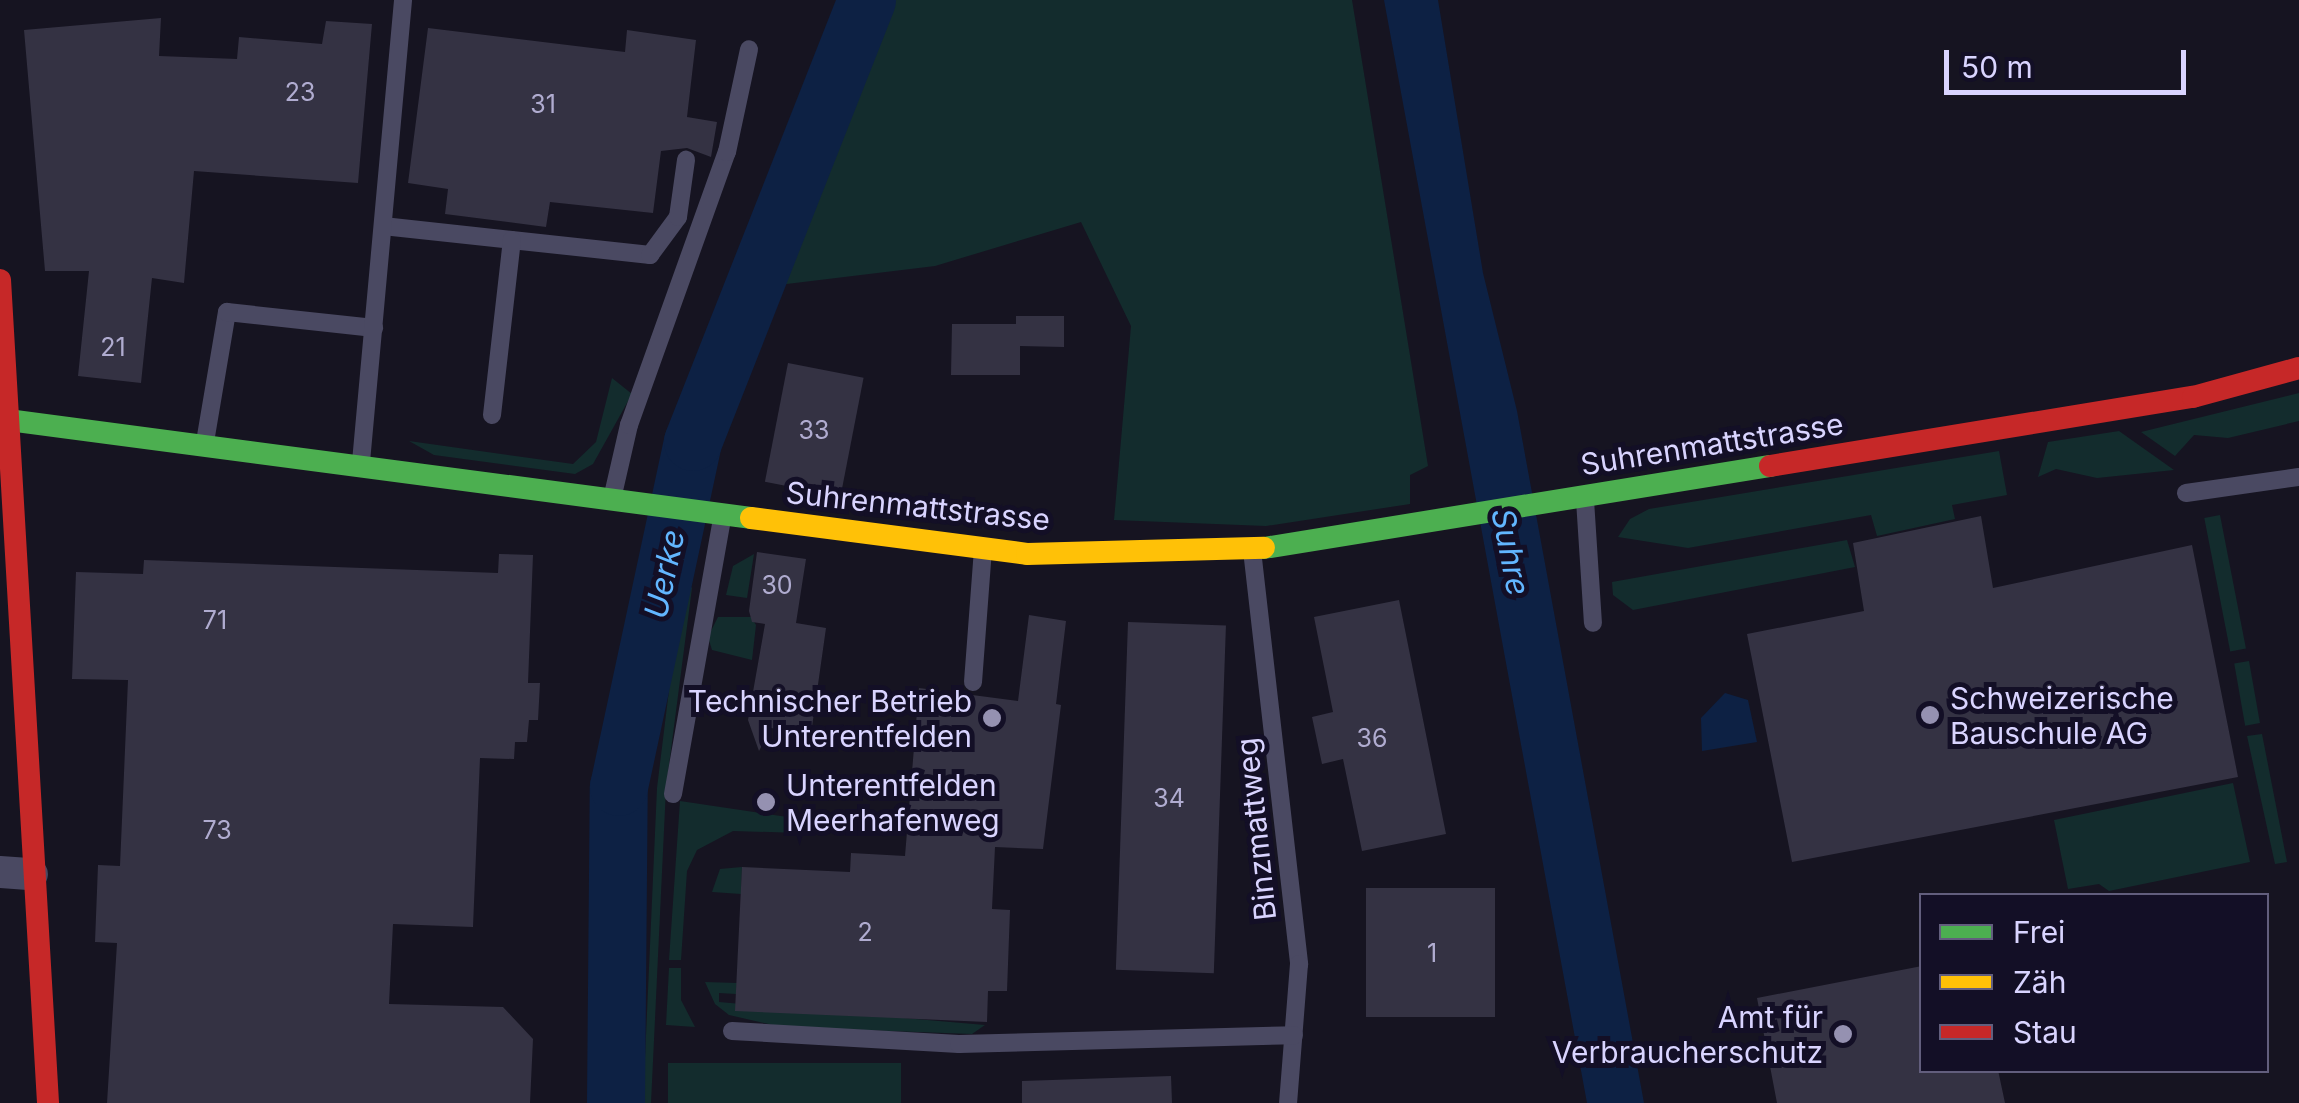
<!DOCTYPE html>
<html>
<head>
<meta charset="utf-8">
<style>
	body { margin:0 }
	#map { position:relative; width:2299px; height:1103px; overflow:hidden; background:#161421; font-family:Inter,sans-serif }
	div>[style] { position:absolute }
	.green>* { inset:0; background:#132c2d; transform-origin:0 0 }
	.water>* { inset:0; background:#0d2144 }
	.river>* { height:58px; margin:-29px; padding:0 29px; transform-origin:29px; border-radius:29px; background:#0d2144 }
	.building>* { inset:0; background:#343243; transform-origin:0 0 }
	.lane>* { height:18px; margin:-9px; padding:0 9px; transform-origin:9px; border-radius:9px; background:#4a4962 }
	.street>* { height:32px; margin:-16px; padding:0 16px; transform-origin:16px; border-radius:16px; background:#4a4962 }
	.fast>* { height:22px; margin:-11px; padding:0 11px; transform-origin:11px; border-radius:11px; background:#4caf50 }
	.slow>* { height:22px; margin:-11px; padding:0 11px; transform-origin:11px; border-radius:11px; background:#ffc107 }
	.jam>* { height:22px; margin:-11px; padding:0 11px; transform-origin:11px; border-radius:11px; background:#c62828 }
	.dots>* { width:28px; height:28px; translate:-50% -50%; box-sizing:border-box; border:5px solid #130f26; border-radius:50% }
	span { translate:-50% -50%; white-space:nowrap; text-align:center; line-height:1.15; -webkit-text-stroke:10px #130f26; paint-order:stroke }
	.number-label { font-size:25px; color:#b0acd0 }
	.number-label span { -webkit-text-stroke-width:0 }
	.street-label { font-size:30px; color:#d9d4ff }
	.poi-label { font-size:30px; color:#d9d4ff }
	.left { translate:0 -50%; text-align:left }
	.right { translate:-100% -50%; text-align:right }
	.water-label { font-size:32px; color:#62b6ff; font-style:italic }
	.legend { position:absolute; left:1919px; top:893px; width:350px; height:180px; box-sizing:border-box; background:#130f26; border:2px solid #625e7d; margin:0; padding:12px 18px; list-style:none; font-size:30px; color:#d9d4ff }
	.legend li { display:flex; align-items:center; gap:20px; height:50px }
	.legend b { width:50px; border:2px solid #625e7d }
	.scale { position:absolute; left:1944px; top:50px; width:242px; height:45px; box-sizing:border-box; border:5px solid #d9d4ff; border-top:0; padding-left:12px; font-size:30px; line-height:35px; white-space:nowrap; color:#d9d4ff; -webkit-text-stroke:8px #130f26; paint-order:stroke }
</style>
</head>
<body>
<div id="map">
	<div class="green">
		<div style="clip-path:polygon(890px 0,1352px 0,1428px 466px,1410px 475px,1410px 504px,1266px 526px,1114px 520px,1131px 326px,1081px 222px,935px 266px,770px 286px)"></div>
		<div style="clip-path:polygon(612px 378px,632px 394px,593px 464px,575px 474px,434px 455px,409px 441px,573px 464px,596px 442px)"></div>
		<div style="clip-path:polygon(2299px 393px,2299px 421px,2228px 438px,2194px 435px,2175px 456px,2141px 432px)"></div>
		<div style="clip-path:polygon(2119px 431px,2174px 470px,2097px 478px,2056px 469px,2038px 477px,2048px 442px)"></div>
		<div style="clip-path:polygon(1999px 451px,2007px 495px,1952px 505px,1955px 519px,1877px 536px,1871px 515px,1688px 548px,1618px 537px,1630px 519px,1649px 509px)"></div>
		<div style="left:2220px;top:515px;width:136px;height:16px;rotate:79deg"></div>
		<div style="clip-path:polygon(1847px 540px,1855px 567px,1633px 610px,1613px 595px,1612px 582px)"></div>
		<div style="clip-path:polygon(754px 554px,747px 598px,726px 595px,733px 566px)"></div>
		<div style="clip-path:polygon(683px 576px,692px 588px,666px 788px,651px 1103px,643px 1103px,657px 788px)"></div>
		<div style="clip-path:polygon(718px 617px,751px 617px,756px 625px,752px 660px,712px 650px,708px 637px)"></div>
		<div style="left:2249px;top:661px;width:63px;height:15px;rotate:80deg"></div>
		<div style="clip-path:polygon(2262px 734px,2287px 862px,2275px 864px,2247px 736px)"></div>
		<div style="clip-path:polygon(2233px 783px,2250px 862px,2109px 891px,2099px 884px,2068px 889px,2054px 820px)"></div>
		<div style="clip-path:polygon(680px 801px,801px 819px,800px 833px,733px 831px,697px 850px,687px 871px,681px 960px,669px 960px)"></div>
		<div style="clip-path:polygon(742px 867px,741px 894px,712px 892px,720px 869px)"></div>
		<div style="clip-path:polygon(669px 968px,681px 968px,681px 1000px,695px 1027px,666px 1025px)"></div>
		<div style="clip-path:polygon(705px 982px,737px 983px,736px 994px,719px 993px,719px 1002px,985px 1025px,972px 1034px,782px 1027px,729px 1015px,715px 1004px)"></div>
		<div style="left:901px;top:1063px;width:40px;height:233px;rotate:90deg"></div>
	</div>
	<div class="water">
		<div style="clip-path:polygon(1384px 0,1438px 0,1483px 273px,1517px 411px,1644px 1103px,1587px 1103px)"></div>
		<div style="clip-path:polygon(1725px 693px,1748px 700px,1757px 742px,1702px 751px,1701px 718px)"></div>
	</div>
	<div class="river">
		<div style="left:616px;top:1103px;width:316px;rotate:-89.5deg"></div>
		<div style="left:619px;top:787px;width:353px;rotate:-77.9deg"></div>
		<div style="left:693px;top:442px;width:475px;rotate:-68.5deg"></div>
	</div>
	<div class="building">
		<div style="clip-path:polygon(161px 18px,159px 56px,237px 59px,239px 37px,322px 44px,326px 21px,372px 24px,358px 183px,194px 171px,184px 283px,152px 278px,141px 383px,78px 376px,89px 271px,45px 271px,24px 30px)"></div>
		<div style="clip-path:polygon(428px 28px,625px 52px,627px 30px,696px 40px,687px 117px,717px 122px,711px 157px,687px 148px,661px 151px,653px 213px,550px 202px,546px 227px,445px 214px,448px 189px,408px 183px)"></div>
		<div style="clip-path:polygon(1016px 316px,1064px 316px,1064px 347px,1020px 346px,1020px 375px,951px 375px,952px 324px,1016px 324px)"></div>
		<div style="left:788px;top:363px;width:77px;height:121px;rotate:11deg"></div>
		<div style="clip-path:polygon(1981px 516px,1993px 588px,2192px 545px,2238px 777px,1792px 862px,1747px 634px,1864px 611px,1853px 543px)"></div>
		<div style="clip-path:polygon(757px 552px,806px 559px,796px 623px,826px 628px,811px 734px,771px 728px,759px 751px,748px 720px,765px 624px,752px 622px,749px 611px)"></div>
		<div style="clip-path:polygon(499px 554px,533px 555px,528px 683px,540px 683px,538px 720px,529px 720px,527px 742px,515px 742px,514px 759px,480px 758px,473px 927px,393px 924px,389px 1004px,503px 1007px,533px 1039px,530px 1103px,107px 1103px,117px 943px,95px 942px,98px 865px,120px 866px,128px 680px,72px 679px,76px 572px,143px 574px,144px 560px,498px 573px)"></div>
		<div style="clip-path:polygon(1399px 600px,1446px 834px,1362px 851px,1343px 759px,1322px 764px,1312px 717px,1333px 712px,1314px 617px)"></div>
		<div style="clip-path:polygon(1029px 615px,1066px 621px,1056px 704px,1061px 705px,1043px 849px,995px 847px,992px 909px,1010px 910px,1007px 991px,988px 991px,987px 1022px,735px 1011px,742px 867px,850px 872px,851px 853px,905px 856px,919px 688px,1018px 701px)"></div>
		<div style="left:1128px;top:622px;width:98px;height:348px;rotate:2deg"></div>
		<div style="left:1495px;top:888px;width:129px;height:129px;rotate:90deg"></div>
		<div style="clip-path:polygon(1922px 966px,1922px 1070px,1998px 1070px,2005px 1103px,1777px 1103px,1757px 998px)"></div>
		<div style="clip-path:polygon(1171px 1076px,1172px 1103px,1022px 1103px,1022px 1081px)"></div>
	</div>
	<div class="lane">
		<div style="left:383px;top:226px;width:269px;rotate:6.2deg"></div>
		<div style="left:650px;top:255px;width:47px;rotate:-53.6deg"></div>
		<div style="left:678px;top:217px;width:58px;rotate:-82deg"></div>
		<div style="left:492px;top:415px;width:176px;rotate:-83.5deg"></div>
		<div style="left:205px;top:442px;width:132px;rotate:-80.4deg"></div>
		<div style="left:227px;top:312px;width:148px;rotate:6.2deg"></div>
		<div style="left:361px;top:462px;width:464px;rotate:-84.8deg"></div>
		<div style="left:2186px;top:493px;width:114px;rotate:-8.1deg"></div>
		<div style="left:612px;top:499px;width:76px;rotate:-77.1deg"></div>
		<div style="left:629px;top:425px;width:290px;rotate:-70.3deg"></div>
		<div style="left:727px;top:152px;width:105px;rotate:-77.9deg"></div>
		<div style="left:1585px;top:500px;width:123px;rotate:86.3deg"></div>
		<div style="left:1252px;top:550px;width:417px;rotate:83.5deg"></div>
		<div style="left:1299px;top:964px;width:139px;rotate:94.5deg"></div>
		<div style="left:973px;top:682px;width:134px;rotate:-85.7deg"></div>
		<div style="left:673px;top:794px;width:284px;rotate:-79.9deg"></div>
		<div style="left:732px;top:1031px;width:227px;rotate:3.3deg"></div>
		<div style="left:959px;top:1044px;width:335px;rotate:-1.5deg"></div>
	</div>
	<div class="street">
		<div style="left:0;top:872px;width:32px;rotate:4deg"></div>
	</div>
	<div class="fast">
		<div style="left:0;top:419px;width:757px;rotate:7.51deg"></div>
		<div style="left:1264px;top:548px;width:513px;rotate:-9.21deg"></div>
	</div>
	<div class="slow">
		<div style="left:751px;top:518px;width:278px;rotate:7.4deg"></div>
		<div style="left:1027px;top:554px;width:237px;rotate:-1.5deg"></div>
	</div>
	<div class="jam">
		<div style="left:0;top:280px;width:824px;rotate:86.66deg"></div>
		<div style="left:1770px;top:466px;width:429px;rotate:-9.3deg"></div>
		<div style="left:2193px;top:397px;width:110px;rotate:-15.3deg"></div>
	</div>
	<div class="dots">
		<div style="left:1930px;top:715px;background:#9591b1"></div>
		<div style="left:992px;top:718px;background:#9591b1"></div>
		<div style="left:766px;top:802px;background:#9591b1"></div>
		<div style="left:1843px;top:1034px;background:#9591b1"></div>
	</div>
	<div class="number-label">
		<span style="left:300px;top:92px">23</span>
		<span style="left:543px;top:104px">31</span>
		<span style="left:113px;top:347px">21</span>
		<span style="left:814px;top:430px">33</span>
		<span style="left:777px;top:585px">30</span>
		<span style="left:215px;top:620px">71</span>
		<span style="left:1372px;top:738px">36</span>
		<span style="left:1169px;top:798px">34</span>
		<span style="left:217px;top:830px">73</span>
		<span style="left:865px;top:932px">2</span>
		<span style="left:1432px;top:953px">1</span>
	</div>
	<div class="street-label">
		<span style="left:1712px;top:444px;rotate:-9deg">Suhrenmattstrasse</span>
		<span style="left:918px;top:506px;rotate:6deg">Suhrenmattstrasse</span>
		<span style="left:1256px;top:829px;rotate:-96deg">Binzmattweg</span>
	</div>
	<div class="poi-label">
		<span class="left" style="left:1950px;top:715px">Schweizerische<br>Bauschule AG</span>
		<span class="right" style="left:972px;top:718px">Technischer Betrieb<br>Unterentfelden</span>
		<span class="left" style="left:786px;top:802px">Unterentfelden<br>Meerhafenweg</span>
		<span class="right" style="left:1823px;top:1034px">Amt für<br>Verbraucherschutz</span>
	</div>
	<div class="water-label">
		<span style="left:1510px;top:552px;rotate:79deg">Suhre</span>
		<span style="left:665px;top:574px;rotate:-78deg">Uerke</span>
	</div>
	<ul class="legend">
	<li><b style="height:12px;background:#4caf50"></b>Frei</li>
	<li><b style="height:12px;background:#ffc107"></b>Zäh</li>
	<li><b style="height:12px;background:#c62828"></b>Stau</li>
	</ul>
	<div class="scale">50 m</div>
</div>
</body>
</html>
